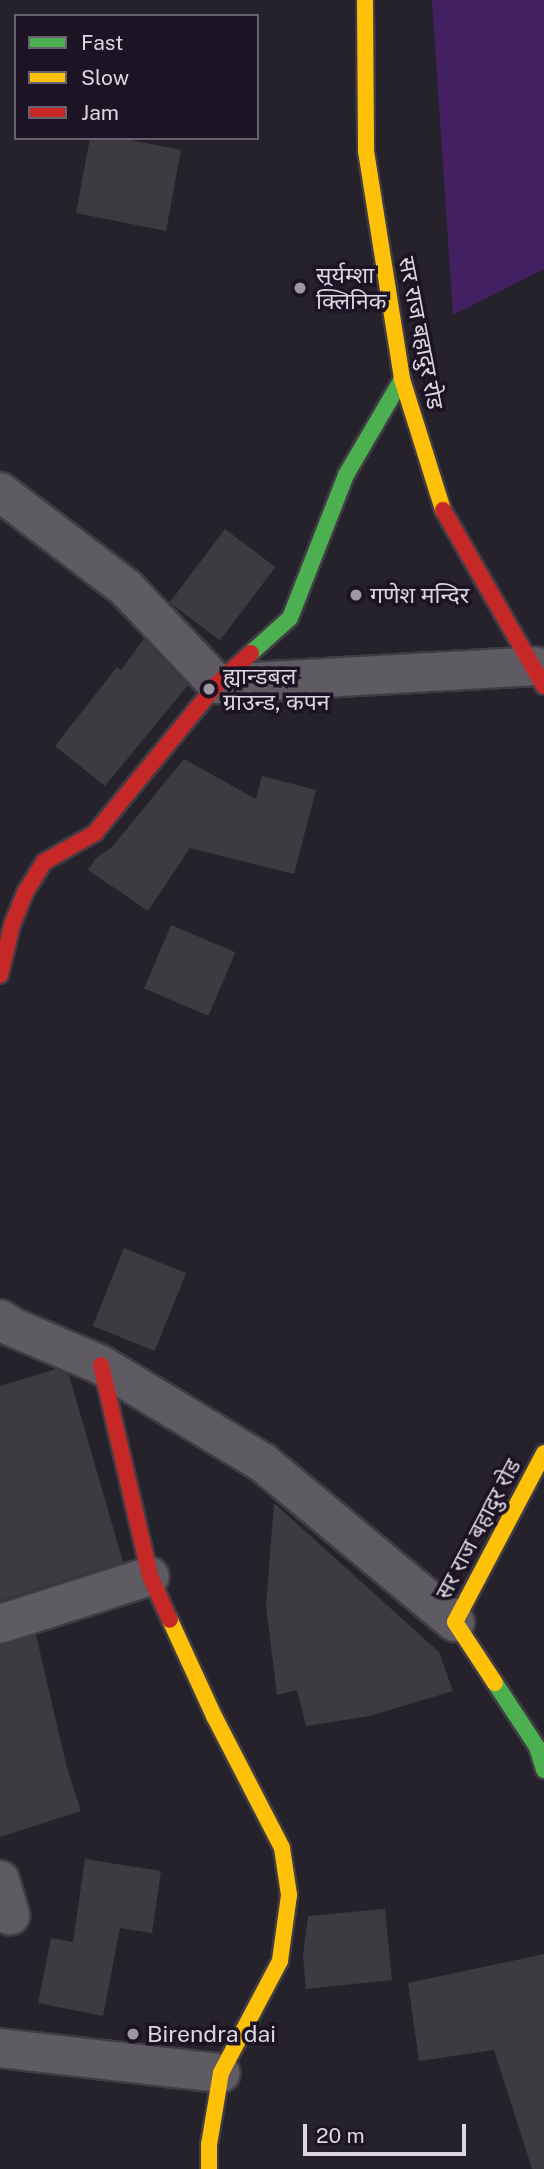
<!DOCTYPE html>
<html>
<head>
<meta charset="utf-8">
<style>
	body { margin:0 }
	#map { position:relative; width:544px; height:2169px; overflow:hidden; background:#26222b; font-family:"Public Sans","Noto Sans Devanagari",sans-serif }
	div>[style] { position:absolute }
	.green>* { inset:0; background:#432061 }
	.building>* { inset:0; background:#3d3a42; transform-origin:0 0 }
	.roads { filter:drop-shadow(2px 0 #403c44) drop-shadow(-2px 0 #403c44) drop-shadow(0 2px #403c44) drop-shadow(0 -2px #403c44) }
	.street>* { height:38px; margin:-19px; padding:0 19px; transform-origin:19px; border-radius:19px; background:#5e5b62 }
	.fast>* { height:16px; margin:-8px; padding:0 8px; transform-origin:8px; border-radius:8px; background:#4caf50 }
	.slow>* { height:16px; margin:-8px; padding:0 8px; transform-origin:8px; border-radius:8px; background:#ffc107 }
	.jam>* { height:16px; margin:-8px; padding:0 8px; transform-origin:8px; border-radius:8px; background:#c62828 }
	.dots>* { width:19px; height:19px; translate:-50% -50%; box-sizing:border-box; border:4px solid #1c1425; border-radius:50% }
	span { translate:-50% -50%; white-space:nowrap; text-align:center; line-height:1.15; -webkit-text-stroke:7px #1c1425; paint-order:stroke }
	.poi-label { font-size:23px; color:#dbd6e1 }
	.left { translate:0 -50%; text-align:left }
	.street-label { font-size:23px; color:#dbd6e1 }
	.legend { position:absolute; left:14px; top:14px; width:245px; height:126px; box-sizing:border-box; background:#1c1425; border:2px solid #686270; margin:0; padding:9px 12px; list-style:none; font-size:21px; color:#dbd6e1 }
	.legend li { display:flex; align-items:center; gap:14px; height:35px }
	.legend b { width:35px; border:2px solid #686270 }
	.scale { position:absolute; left:303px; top:2124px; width:163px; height:32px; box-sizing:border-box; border:4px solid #dbd6e1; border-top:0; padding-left:9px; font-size:21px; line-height:24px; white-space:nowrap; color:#dbd6e1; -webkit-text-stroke:5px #1c1425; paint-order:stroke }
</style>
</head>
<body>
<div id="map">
	<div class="green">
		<div style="clip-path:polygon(432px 0,544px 0,544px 269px,453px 315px)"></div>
	</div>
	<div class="building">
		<div style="clip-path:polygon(90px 138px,120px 138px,181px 150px,166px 231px,76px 213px)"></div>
		<div style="left:225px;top:529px;width:63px;height:92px;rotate:37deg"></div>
		<div style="clip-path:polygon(144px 639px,188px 685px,105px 786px,55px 746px,117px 667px,121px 670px)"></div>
		<div style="clip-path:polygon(184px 759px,256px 799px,262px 776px,316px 790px,294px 874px,190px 848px,148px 911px,88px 870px,96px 858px,112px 847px)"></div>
		<div style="left:171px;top:925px;width:70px;height:69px;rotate:23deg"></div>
		<div style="left:124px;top:1248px;width:67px;height:84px;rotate:22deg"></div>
		<div style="clip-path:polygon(56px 1369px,69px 1375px,123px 1562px,0 1601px,0 1386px)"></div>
		<div style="clip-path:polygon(274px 1503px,439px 1652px,453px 1691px,370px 1716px,306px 1726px,297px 1690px,277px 1695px,266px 1607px)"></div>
		<div style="clip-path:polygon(36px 1635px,67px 1768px,81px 1811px,0 1837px,0 1645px)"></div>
		<div style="clip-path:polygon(85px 1859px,161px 1871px,152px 1933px,120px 1928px,103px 2016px,38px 2003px,51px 1938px,73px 1942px)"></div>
		<div style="clip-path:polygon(385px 1909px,392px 1980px,306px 1989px,303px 1955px,308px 1916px)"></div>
		<div style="clip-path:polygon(544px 1954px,544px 2169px,532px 2169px,494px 2050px,419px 2061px,408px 1983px)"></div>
	</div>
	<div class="roads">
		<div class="street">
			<div style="left:0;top:492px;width:158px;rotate:37.3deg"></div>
			<div style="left:126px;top:588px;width:132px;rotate:46.5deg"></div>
			<div style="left:217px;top:684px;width:319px;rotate:-3.2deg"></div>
			<div style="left:0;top:1319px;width:14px;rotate:34deg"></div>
			<div style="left:12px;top:1327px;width:97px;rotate:23.1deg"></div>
			<div style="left:101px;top:1365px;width:188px;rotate:31.1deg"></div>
			<div style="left:262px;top:1462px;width:251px;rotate:39.7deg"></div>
			<div style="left:0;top:1624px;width:157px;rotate:-17.7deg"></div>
			<div style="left:0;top:1880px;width:37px;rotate:74deg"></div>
			<div style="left:0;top:2048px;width:222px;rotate:6.5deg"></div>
		</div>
		<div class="fast">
			<div style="left:251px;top:653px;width:52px;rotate:-41.9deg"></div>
			<div style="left:290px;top:618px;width:154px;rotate:-68.6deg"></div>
			<div style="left:346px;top:475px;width:111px;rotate:-59.7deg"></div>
			<div style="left:495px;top:1683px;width:77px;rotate:56.7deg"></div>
			<div style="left:537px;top:1747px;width:24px;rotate:73deg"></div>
		</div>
		<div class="slow">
			<div style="left:365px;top:0;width:151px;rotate:89.6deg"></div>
			<div style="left:366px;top:151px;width:231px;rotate:81deg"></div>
			<div style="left:402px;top:379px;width:137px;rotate:72.6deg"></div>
			<div style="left:170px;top:1620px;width:106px;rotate:65.4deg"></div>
			<div style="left:214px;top:1716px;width:148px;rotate:62.7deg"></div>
			<div style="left:282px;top:1848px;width:48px;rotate:81.5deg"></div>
			<div style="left:289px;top:1895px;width:67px;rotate:97.8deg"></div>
			<div style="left:280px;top:1961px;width:127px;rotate:117.8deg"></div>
			<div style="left:221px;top:2073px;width:73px;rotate:99.5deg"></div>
			<div style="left:209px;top:2145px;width:24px;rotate:90deg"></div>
			<div style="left:495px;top:1683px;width:73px;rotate:-123.3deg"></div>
			<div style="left:455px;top:1622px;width:191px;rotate:-62.2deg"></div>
		</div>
		<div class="jam">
			<div style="left:443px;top:510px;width:203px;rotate:60.2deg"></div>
			<div style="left:0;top:975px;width:51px;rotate:-76.5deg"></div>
			<div style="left:12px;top:925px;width:37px;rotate:-68deg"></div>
			<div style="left:26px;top:891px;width:34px;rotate:-58deg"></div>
			<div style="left:44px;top:862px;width:59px;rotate:-29.6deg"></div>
			<div style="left:95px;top:833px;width:193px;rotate:-50.7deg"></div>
			<div style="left:217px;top:684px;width:46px;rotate:-42.4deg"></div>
			<div style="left:101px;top:1365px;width:217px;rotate:76.9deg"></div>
			<div style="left:150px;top:1576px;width:48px;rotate:65.6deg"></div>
		</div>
	</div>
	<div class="dots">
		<div style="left:300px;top:288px;background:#9c97a1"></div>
		<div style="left:356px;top:595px;background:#9c97a1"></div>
		<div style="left:209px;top:689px;background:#9c97a1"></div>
		<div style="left:133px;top:2034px;background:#9c97a1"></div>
	</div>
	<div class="poi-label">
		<span class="left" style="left:316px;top:288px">सूर्यम्शा<br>क्लिनिक</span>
		<span class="left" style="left:370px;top:595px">गणेश मन्दिर</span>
		<span class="left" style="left:223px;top:689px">ह्यान्डबल<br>ग्राउन्ड, कपन</span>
		<span class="left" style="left:147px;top:2034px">Birendra dai</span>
	</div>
	<div class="street-label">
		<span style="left:421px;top:333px;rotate:79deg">सर राज बहादुर रोड</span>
		<span style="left:478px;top:1529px;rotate:-62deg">सर राज बहादुर रोड</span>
	</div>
	<ul class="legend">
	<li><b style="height:9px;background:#4caf50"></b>Fast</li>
	<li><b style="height:9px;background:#ffc107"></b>Slow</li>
	<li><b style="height:9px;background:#c62828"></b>Jam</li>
	</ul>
	<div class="scale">20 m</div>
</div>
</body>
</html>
